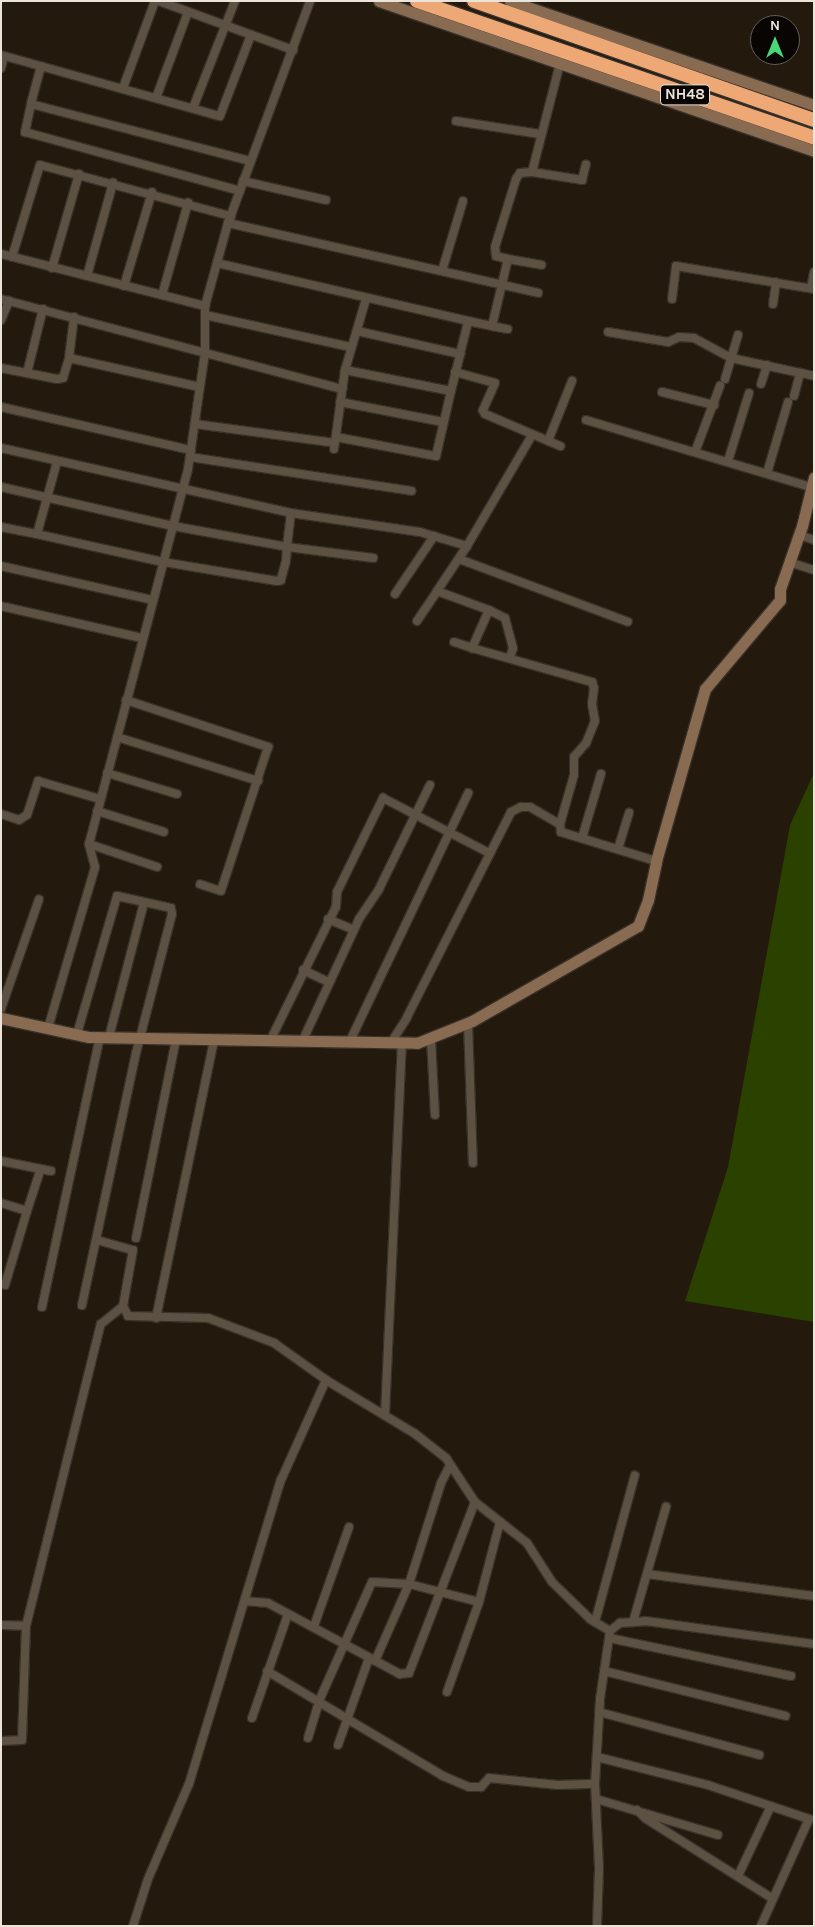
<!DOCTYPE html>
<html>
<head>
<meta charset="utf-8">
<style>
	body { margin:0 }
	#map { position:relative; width:815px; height:1927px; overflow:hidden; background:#23190c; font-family:Karla,sans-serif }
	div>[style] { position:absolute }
	.green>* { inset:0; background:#2b4100 }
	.roads { filter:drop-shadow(1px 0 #39322c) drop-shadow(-1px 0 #39322c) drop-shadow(0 1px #39322c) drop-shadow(0 -1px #39322c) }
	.street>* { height:8px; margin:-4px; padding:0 4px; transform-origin:4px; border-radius:4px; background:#5c5142 }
	.secondary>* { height:11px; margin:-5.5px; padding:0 5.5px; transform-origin:5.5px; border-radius:5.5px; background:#886b51 }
	.highway>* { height:14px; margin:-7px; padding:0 7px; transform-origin:7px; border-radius:7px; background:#eda875 }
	span { translate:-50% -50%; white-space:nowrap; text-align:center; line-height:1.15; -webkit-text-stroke:4px #090502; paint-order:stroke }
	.shield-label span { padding:1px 4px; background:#090502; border:1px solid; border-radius:4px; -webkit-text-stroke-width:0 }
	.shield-label { font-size:15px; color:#ebe4db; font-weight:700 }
	.frame { position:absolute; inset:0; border:2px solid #ebe4db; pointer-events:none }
	.north { position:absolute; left:750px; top:15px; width:50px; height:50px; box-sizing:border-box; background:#090502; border:1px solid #635e59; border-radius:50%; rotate:0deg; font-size:14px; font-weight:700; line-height:20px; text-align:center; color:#ebe4db }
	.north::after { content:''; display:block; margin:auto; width:18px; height:22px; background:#4ad677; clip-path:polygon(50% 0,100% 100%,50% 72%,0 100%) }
</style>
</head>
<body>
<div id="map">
	<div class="green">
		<div style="clip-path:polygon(814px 773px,814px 1322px,685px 1301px,728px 1167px,790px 825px)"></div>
	</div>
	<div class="roads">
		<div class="street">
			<div style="left:159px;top:1px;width:143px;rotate:20.1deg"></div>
			<div style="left:1px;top:55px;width:227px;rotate:15.6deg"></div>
			<div style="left:220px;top:116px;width:87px;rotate:-69.1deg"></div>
			<div style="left:41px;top:66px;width:39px;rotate:105deg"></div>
			<div style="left:31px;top:104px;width:226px;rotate:14.6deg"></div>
			<div style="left:1px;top:68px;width:12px;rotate:-76deg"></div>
			<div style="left:123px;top:88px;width:93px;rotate:-69.8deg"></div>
			<div style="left:156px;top:98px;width:92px;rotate:-69.6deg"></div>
			<div style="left:31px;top:104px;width:29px;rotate:102deg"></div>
			<div style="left:25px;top:132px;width:223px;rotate:15.3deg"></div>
			<div style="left:193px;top:108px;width:115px;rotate:-68.6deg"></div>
			<div style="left:456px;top:121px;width:85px;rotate:8.8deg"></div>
			<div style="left:532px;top:172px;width:51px;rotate:9.1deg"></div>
			<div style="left:582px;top:180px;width:16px;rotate:-76deg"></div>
			<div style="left:243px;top:181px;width:85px;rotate:12.9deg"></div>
			<div style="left:228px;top:223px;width:318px;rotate:12.7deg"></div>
			<div style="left:1px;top:254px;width:211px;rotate:14.3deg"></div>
			<div style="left:12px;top:257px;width:96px;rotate:-73.1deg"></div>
			<div style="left:40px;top:165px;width:198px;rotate:15deg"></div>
			<div style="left:508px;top:259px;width:34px;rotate:10deg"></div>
			<div style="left:217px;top:263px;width:258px;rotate:13deg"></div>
			<div style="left:52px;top:268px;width:98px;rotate:-74deg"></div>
			<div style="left:442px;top:271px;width:73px;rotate:-73.3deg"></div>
			<div style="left:87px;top:276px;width:97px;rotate:-74.4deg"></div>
			<div style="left:124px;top:286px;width:98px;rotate:-73.4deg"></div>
			<div style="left:811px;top:288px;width:16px;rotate:-79deg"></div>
			<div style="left:162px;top:295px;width:96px;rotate:-74.2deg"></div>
			<div style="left:1px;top:299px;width:353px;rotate:14.8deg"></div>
			<div style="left:672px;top:299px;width:33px;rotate:-83deg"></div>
			<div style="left:676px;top:266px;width:140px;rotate:9.5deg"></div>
			<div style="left:773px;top:304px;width:22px;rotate:-82deg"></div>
			<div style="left:205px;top:315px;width:149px;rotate:12.4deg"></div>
			<div style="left:74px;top:317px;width:41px;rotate:97deg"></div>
			<div style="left:69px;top:358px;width:134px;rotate:12.5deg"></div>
			<div style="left:1px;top:320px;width:21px;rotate:-67deg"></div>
			<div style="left:492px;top:326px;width:16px;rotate:11deg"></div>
			<div style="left:357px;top:331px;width:106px;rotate:12.6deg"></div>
			<div style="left:460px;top:354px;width:34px;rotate:-76deg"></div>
			<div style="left:468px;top:321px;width:25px;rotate:12deg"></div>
			<div style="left:492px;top:326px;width:69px;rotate:-76.6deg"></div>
			<div style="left:508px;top:259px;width:12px;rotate:-166deg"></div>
			<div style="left:496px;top:256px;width:9px;rotate:-96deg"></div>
			<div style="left:495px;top:247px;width:71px;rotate:-72.8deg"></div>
			<div style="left:516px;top:179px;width:7px;rotate:-56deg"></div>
			<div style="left:520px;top:173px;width:12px;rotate:-5deg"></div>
			<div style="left:532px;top:172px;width:112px;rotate:-75.5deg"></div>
			<div style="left:608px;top:332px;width:61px;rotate:9.5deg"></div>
			<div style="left:668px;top:342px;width:12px;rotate:-24deg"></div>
			<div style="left:679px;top:337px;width:15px;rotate:4deg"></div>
			<div style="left:694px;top:338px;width:42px;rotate:28.4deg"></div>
			<div style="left:731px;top:358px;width:85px;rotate:12.2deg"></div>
			<div style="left:1px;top:368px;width:57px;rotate:11.1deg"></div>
			<div style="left:57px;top:379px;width:6px;rotate:-9deg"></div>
			<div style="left:63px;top:378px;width:21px;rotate:-73deg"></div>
			<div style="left:345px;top:370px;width:108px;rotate:11.2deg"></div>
			<div style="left:451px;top:391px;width:38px;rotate:-76deg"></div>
			<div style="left:455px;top:372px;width:41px;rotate:15.4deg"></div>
			<div style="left:495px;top:383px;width:30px;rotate:114deg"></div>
			<div style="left:483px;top:410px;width:4px;rotate:63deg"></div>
			<div style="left:485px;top:414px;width:82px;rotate:23.1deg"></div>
			<div style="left:27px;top:373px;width:66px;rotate:-76deg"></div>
			<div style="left:725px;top:379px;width:46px;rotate:-73.5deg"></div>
			<div style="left:761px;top:384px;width:20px;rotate:-72deg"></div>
			<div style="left:662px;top:392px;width:54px;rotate:14deg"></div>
			<div style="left:794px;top:396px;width:24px;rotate:-75deg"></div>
			<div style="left:340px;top:402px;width:105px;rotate:11deg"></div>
			<div style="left:1px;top:407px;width:195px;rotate:12.8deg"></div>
			<div style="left:586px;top:420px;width:235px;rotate:16.6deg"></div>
			<div style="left:195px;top:424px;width:141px;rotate:7.7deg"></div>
			<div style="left:336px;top:437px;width:102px;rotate:10.8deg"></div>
			<div style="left:436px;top:456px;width:67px;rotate:-77deg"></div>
			<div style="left:548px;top:441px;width:65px;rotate:-68.2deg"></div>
			<div style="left:1px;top:448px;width:297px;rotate:12.6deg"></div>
			<div style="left:291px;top:513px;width:130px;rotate:8.4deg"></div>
			<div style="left:420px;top:532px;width:49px;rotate:16.6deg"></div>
			<div style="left:467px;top:546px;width:54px;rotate:123.7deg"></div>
			<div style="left:437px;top:591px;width:55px;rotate:20.1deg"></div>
			<div style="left:489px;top:610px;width:42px;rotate:114.1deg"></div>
			<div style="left:472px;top:648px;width:125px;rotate:15.8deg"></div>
			<div style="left:592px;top:682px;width:6px;rotate:72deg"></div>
			<div style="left:594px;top:688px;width:16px;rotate:97deg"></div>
			<div style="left:592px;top:704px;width:17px;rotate:80deg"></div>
			<div style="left:595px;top:721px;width:24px;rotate:112deg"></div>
			<div style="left:586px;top:743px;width:18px;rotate:131deg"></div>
			<div style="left:574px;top:757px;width:18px;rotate:90deg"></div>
			<div style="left:574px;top:775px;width:51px;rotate:105.9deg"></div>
			<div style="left:334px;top:449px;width:80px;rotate:-82.1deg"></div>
			<div style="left:345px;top:370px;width:74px;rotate:-73.5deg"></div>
			<div style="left:695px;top:452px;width:71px;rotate:-69.3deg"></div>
			<div style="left:190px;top:457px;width:224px;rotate:8.7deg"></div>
			<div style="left:728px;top:461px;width:71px;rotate:-72.8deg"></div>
			<div style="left:767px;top:473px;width:74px;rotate:-73.5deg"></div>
			<div style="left:1px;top:487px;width:176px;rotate:12.8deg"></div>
			<div style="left:173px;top:526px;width:116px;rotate:10.4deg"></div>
			<div style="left:287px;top:547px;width:14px;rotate:94deg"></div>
			<div style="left:286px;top:561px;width:20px;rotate:105deg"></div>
			<div style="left:281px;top:580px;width:4px;rotate:166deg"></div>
			<div style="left:277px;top:581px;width:116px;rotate:-170.5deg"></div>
			<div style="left:163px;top:562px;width:129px;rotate:-167.5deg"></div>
			<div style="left:291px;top:513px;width:34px;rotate:97deg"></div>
			<div style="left:287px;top:547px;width:87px;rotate:7.3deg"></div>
			<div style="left:1px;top:527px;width:37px;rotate:11deg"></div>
			<div style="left:37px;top:534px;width:75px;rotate:-74.5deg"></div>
			<div style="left:799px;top:535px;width:16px;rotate:18deg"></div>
			<div style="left:467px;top:546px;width:129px;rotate:-59.6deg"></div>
			<div style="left:459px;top:559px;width:180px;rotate:20.4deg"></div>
			<div style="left:789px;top:562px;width:26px;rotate:18deg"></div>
			<div style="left:1px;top:566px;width:156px;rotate:12.6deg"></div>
			<div style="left:395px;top:594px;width:70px;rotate:-56.1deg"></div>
			<div style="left:1px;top:606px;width:145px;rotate:12.8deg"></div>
			<div style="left:489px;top:610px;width:18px;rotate:27deg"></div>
			<div style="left:505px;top:618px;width:31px;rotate:75deg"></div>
			<div style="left:513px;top:648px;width:9px;rotate:108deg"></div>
			<div style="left:417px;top:621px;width:36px;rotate:-56deg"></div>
			<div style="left:454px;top:642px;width:19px;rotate:18deg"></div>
			<div style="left:126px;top:700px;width:150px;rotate:18.3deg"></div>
			<div style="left:268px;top:747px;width:151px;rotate:108.1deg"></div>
			<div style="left:221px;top:891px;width:22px;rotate:-162deg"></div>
			<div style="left:117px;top:737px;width:148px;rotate:17.3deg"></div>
			<div style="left:107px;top:773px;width:73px;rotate:16.7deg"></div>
			<div style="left:97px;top:811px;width:70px;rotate:17.4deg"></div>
			<div style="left:1px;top:814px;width:19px;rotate:18deg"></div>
			<div style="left:19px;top:820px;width:9px;rotate:-32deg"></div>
			<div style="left:27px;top:815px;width:36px;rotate:-72deg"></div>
			<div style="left:38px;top:781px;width:65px;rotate:16.2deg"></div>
			<div style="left:582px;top:838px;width:67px;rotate:-73.5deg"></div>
			<div style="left:89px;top:844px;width:72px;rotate:18.7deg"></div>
			<div style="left:618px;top:849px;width:38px;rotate:-73deg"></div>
			<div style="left:328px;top:919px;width:28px;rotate:23deg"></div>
			<div style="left:303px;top:970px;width:29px;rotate:25deg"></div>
			<div style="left:1px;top:1009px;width:116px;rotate:-70.9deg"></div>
			<div style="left:468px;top:1023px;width:140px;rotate:88deg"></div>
			<div style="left:48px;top:1028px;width:168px;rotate:-73.7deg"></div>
			<div style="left:95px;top:867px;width:24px;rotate:-105deg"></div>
			<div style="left:89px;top:844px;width:388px;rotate:-75.2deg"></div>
			<div style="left:188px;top:469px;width:118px;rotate:-81.7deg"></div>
			<div style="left:205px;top:352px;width:46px;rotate:-90deg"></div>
			<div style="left:205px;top:306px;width:86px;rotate:-74.5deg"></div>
			<div style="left:228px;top:223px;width:237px;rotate:-69.7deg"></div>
			<div style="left:77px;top:1034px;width:144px;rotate:-73.8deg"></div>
			<div style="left:117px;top:896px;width:55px;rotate:12.5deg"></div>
			<div style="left:171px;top:908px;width:6px;rotate:81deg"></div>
			<div style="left:172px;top:914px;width:144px;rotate:104.5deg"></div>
			<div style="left:136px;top:1053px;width:258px;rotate:102.1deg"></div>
			<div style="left:109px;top:1037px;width:138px;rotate:-75.4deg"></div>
			<div style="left:431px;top:1039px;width:76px;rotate:87deg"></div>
			<div style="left:270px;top:1041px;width:149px;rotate:-63.8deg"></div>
			<div style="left:336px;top:907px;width:15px;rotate:-86deg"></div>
			<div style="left:337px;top:892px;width:105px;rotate:-63.9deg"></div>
			<div style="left:383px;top:798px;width:119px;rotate:27.4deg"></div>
			<div style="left:302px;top:1042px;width:136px;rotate:-65.1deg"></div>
			<div style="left:359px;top:919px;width:36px;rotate:-56deg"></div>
			<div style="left:379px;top:889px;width:116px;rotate:-63.9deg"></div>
			<div style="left:349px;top:1043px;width:277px;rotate:-64.5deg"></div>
			<div style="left:390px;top:1044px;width:30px;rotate:-57deg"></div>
			<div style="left:406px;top:1019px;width:232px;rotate:-63.1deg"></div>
			<div style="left:511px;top:812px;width:11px;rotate:-27deg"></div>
			<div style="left:521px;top:807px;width:9px"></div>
			<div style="left:530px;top:807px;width:34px;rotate:30deg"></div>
			<div style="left:560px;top:824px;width:8px;rotate:83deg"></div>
			<div style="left:561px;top:832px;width:99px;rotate:17deg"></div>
			<div style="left:1px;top:1161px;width:51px;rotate:11.3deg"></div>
			<div style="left:1px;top:1203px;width:27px;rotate:17deg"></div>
			<div style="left:27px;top:1211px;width:39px;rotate:-72deg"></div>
			<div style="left:136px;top:1238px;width:203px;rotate:-78.6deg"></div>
			<div style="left:97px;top:1240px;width:37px;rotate:16deg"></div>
			<div style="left:133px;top:1250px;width:57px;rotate:100.1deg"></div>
			<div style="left:123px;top:1306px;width:11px;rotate:63deg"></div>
			<div style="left:128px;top:1316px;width:80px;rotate:1.4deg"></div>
			<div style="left:208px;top:1318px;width:71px;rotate:20.7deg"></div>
			<div style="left:274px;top:1343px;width:64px;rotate:35.4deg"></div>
			<div style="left:326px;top:1380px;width:103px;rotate:31.1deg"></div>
			<div style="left:414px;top:1433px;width:41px;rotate:38deg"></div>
			<div style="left:446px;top:1458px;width:53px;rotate:56.6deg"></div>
			<div style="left:475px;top:1502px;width:66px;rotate:38.3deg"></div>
			<div style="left:527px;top:1543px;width:46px;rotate:57.3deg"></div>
			<div style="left:552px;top:1582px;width:53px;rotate:44.2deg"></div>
			<div style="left:590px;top:1619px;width:23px;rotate:31deg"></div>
			<div style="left:5px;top:1285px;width:77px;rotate:-73.4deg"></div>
			<div style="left:42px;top:1307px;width:276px;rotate:-77.9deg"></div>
			<div style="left:156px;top:1318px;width:284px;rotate:-78.2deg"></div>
			<div style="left:385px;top:1415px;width:370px;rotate:-87.4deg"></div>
			<div style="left:647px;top:1574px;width:168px;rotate:7.5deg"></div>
			<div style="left:245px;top:1601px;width:23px;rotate:5deg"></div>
			<div style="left:268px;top:1603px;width:150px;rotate:28.3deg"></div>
			<div style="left:400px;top:1674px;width:9px;rotate:-6deg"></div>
			<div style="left:409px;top:1673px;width:183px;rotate:-68.9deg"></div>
			<div style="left:595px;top:1622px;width:152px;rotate:-74.8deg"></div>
			<div style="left:633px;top:1622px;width:120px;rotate:-74deg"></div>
			<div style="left:1px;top:1625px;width:25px;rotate:2deg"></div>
			<div style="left:314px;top:1626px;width:105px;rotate:-70.5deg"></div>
			<div style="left:609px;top:1638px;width:186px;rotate:11.8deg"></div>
			<div style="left:375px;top:1661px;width:84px;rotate:-66.2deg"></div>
			<div style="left:409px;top:1584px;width:106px;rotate:-72.4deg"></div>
			<div style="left:441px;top:1483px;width:20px;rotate:-63deg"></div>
			<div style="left:267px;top:1671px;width:205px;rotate:30.8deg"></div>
			<div style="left:443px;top:1776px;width:28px;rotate:23deg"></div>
			<div style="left:469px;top:1787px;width:12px"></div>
			<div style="left:481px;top:1787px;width:12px;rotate:-48deg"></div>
			<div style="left:489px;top:1778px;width:69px;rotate:5.8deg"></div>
			<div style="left:558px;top:1785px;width:37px;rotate:-2deg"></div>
			<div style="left:604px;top:1671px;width:187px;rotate:13.9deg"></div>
			<div style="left:447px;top:1692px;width:96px;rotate:-70.4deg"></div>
			<div style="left:479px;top:1602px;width:83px;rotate:-75.3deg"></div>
			<div style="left:599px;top:1712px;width:166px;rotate:15deg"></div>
			<div style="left:252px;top:1718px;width:110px;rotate:-70.9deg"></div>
			<div style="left:308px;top:1738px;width:39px;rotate:-73deg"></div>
			<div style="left:319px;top:1701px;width:130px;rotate:-66deg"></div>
			<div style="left:372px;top:1582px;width:37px;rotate:3deg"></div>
			<div style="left:409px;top:1584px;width:72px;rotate:14.4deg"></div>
			<div style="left:1px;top:1741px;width:21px;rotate:-3deg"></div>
			<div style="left:22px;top:1740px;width:114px;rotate:-88deg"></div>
			<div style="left:26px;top:1626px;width:311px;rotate:-76.1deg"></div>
			<div style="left:101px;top:1324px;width:28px;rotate:-39deg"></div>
			<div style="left:338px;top:1745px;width:92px;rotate:-70.4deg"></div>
			<div style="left:597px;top:1757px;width:114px;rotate:14.2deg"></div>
			<div style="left:708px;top:1785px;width:107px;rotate:18.6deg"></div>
			<div style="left:809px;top:1819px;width:117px;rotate:114.2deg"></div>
			<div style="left:596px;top:1799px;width:127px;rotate:16.4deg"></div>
			<div style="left:637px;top:1810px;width:11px;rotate:45deg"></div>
			<div style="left:645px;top:1818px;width:151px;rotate:32.3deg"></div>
			<div style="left:738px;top:1876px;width:77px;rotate:-64.8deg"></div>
			<div style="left:133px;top:1926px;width:49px;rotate:-72.3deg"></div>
			<div style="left:148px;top:1879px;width:103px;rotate:-66.7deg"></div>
			<div style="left:189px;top:1784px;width:318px;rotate:-73.2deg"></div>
			<div style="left:281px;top:1480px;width:110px;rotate:-65.8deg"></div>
			<div style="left:597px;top:1926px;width:58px;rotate:-88deg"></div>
			<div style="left:599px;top:1868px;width:84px;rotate:-92.7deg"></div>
			<div style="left:595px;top:1784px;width:85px;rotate:-86.6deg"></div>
			<div style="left:600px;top:1699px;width:69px;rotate:-81.6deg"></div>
			<div style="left:610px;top:1631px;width:13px;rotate:-39deg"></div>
			<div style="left:620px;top:1623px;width:26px;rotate:-4deg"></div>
			<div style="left:646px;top:1621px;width:170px;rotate:7.8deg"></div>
		</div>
		<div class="secondary">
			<div style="left:379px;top:1px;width:460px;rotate:19deg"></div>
			<div style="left:510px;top:1px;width:321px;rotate:18.9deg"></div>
			<div style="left:1px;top:1018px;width:90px;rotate:12.2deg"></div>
			<div style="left:89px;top:1037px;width:328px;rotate:1deg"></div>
			<div style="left:417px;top:1043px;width:59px;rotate:-21.8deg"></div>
			<div style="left:472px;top:1021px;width:191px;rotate:-29.8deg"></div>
			<div style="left:638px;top:926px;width:28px;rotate:-69deg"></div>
			<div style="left:648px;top:900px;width:40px;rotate:-78deg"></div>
			<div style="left:656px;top:861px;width:179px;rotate:-74.1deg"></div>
			<div style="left:705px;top:689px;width:116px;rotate:-49.9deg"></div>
			<div style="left:780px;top:600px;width:11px;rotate:-90deg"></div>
			<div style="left:780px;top:589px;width:67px;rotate:-70.8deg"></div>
			<div style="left:802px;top:526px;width:50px;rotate:-76.2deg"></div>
		</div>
		<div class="highway">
			<div style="left:417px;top:1px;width:420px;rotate:19deg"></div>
			<div style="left:474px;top:1px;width:360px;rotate:19.3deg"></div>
		</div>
	</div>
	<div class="shield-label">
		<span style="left:685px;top:95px">NH48</span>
	</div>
	<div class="frame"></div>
	<div class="north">N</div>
</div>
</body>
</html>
